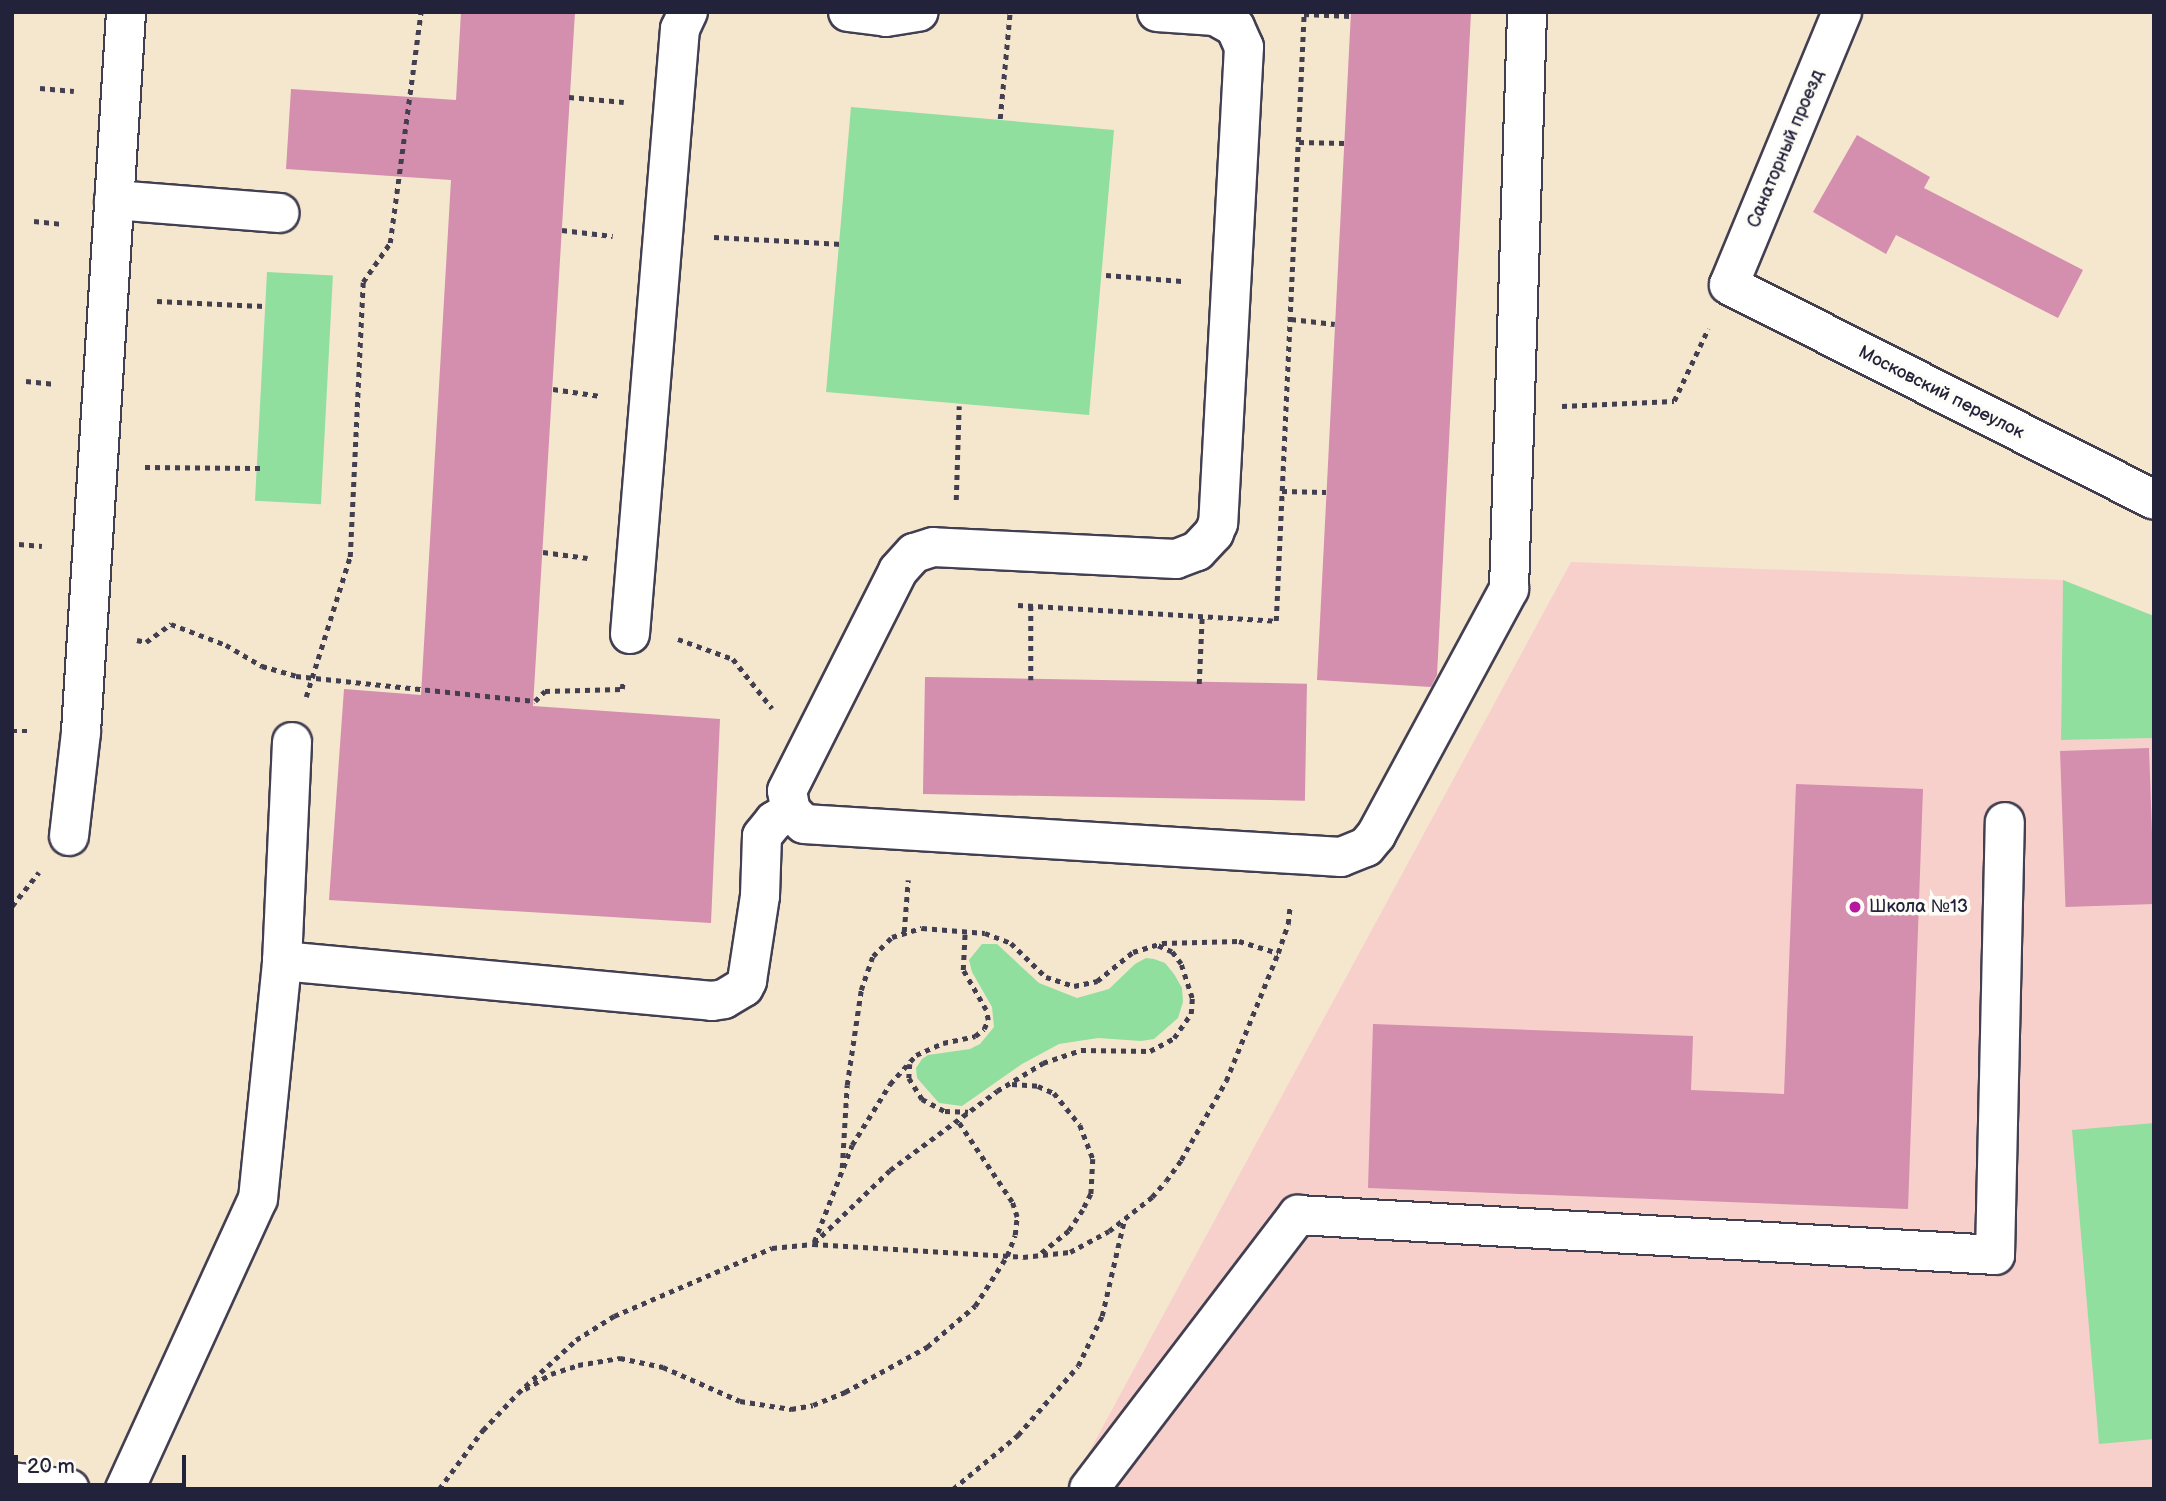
<!DOCTYPE html>
<html>
<head>
<meta charset="utf-8">
<style>
	body { margin:0 }
	#map { position:relative; width:2166px; height:1501px; overflow:hidden; background:#f5e6ce; font-family:"Balsamiq Sans",sans-serif }
	div>[style] { position:absolute }
	.built>* { inset:0; background:#f7d0cb }
	.green>* { inset:0; background:#90df9e; transform-origin:0 0 }
	.building>* { inset:0; background:#d48eae; transform-origin:0 0 }
	.path>* { height:4.5px; margin-top:-2.25px; transform-origin:0; background:repeating-linear-gradient(90deg,#423f51 0 5px,transparent 0 10px) }
	.roads { filter:drop-shadow(2px 0 #423f51) drop-shadow(-2px 0 #423f51) drop-shadow(0 2px #423f51) drop-shadow(0 -2px #423f51) }
	.minor>* { height:38px; margin:-19px; padding:0 19px; transform-origin:19px; border-radius:19px; background:#fff }
	.dots>* { width:19px; height:19px; translate:-50% -50%; box-sizing:border-box; border:4px solid #fdfcf7; border-radius:50% }
	span { translate:-50% -50%; white-space:nowrap; text-align:center; line-height:1.15; -webkit-text-stroke:7px #fdfcf7; paint-order:stroke }
	.street-label { font-size:18px; color:#22223b }
	.poi-label { font-size:18px; color:#22223b }
	.left { translate:0 -50%; text-align:left }
	.frame { position:absolute; inset:0; border:14px solid #22223b; pointer-events:none }
	.scale { position:absolute; left:14px; top:1455px; width:172px; height:32px; box-sizing:border-box; border:4px solid #22223b; border-top:0; padding-left:9px; font-size:21px; line-height:24px; white-space:nowrap; color:#22223b; -webkit-text-stroke:5px #fdfcf7; paint-order:stroke }
</style>
</head>
<body>
<div id="map">
	<div class="built">
		<div style="clip-path:polygon(1571px 562px,2063px 580px,2061px 740px,2154px 738px,2154px 1489px,1081px 1489px,1075px 1478px)"></div>
	</div>
	<div class="green">
		<div style="left:851px;top:107px;width:264px;height:286px;rotate:5deg"></div>
		<div style="left:267px;top:272px;width:66px;height:229px;rotate:3deg"></div>
		<div style="clip-path:polygon(2063px 580px,2154px 616px,2154px 738px,2061px 740px)"></div>
		<div style="clip-path:polygon(982px 944px,997px 944px,1039px 983px,1077px 998px,1109px 989px,1135px 964px,1146px 958px,1154px 959px,1165px 963px,1174px 974px,1182px 988px,1183px 1002px,1178px 1018px,1154px 1039px,1141px 1041px,1098px 1038px,1059px 1044px,1022px 1064px,962px 1106px,939px 1103px,917px 1078px,916px 1068px,922px 1059px,928px 1055px,970px 1049px,980px 1044px,994px 1027px,992px 1007px,972px 972px,969px 960px)"></div>
		<div style="clip-path:polygon(2154px 1123px,2154px 1439px,2099px 1444px,2072px 1130px)"></div>
	</div>
	<div class="building">
		<div style="clip-path:polygon(461px 12px,575px 12px,533px 706px,720px 719px,711px 923px,329px 900px,344px 689px,421px 695px,451px 180px,286px 169px,291px 89px,456px 100px)"></div>
		<div style="clip-path:polygon(1351px 12px,1471px 12px,1437px 675px,1431px 687px,1317px 680px)"></div>
		<div style="clip-path:polygon(1857px 135px,1930px 177px,1924px 188px,2083px 270px,2058px 318px,1896px 235px,1886px 254px,1813px 212px)"></div>
		<div style="left:925px;top:677px;width:382px;height:117px;rotate:1deg"></div>
		<div style="left:2149px;top:748px;width:156px;height:89px;rotate:88deg"></div>
		<div style="clip-path:polygon(1796px 784px,1923px 789px,1908px 1209px,1368px 1188px,1373px 1024px,1693px 1036px,1691px 1090px,1784px 1094px)"></div>
	</div>
	<div class="path">
		<div style="left:1304px;top:14px;width:46px;rotate:2.5deg"></div>
		<div style="left:40px;top:88px;width:34px;rotate:5deg"></div>
		<div style="left:569px;top:97px;width:55px;rotate:5.2deg"></div>
		<div style="left:1000px;top:119px;width:107px;rotate:-84.7deg"></div>
		<div style="left:1299px;top:142px;width:45px;rotate:1.3deg"></div>
		<div style="left:34px;top:221px;width:30px;rotate:6deg"></div>
		<div style="left:562px;top:230px;width:51px;rotate:6.7deg"></div>
		<div style="left:714px;top:237px;width:128px;rotate:3.1deg"></div>
		<div style="left:1106px;top:275px;width:76px;rotate:4.5deg"></div>
		<div style="left:157px;top:301px;width:108px;rotate:2.7deg"></div>
		<div style="left:1291px;top:319px;width:44px;rotate:6.5deg"></div>
		<div style="left:26px;top:381px;width:27px;rotate:6deg"></div>
		<div style="left:553px;top:389px;width:48px;rotate:8.5deg"></div>
		<div style="left:1562px;top:406px;width:112px;rotate:-2.6deg"></div>
		<div style="left:1674px;top:401px;width:80px;rotate:-64.7deg"></div>
		<div style="left:145px;top:467px;width:115px;rotate:0.5deg"></div>
		<div style="left:1282px;top:491px;width:44px;rotate:1.3deg"></div>
		<div style="left:956px;top:500px;width:94px;rotate:-88.2deg"></div>
		<div style="left:19px;top:544px;width:23px;rotate:5deg"></div>
		<div style="left:543px;top:552px;width:45px;rotate:7.6deg"></div>
		<div style="left:1018px;top:605px;width:258px;rotate:3.5deg"></div>
		<div style="left:1276px;top:621px;width:610px;rotate:-87.37deg"></div>
		<div style="left:1031px;top:606px;width:74px;rotate:90deg"></div>
		<div style="left:678px;top:639px;width:59px;rotate:20deg"></div>
		<div style="left:733px;top:659px;width:63px;rotate:51.5deg"></div>
		<div style="left:137px;top:640px;width:9px;rotate:13deg"></div>
		<div style="left:146px;top:642px;width:31px;rotate:-36deg"></div>
		<div style="left:171px;top:624px;width:59px;rotate:20.9deg"></div>
		<div style="left:226px;top:645px;width:42px;rotate:30.3deg"></div>
		<div style="left:262px;top:666px;width:35px;rotate:16deg"></div>
		<div style="left:296px;top:676px;width:240px;rotate:6deg"></div>
		<div style="left:535px;top:701px;width:14px;rotate:-45deg"></div>
		<div style="left:545px;top:691px;width:77px;rotate:-1.5deg"></div>
		<div style="left:622px;top:689px;width:8px;rotate:-83deg"></div>
		<div style="left:1199px;top:684px;width:68px;rotate:-87.5deg"></div>
		<div style="left:306px;top:697px;width:147px;rotate:-72.6deg"></div>
		<div style="left:350px;top:557px;width:275px;rotate:-87.3deg"></div>
		<div style="left:363px;top:282px;width:47px;rotate:-55.3deg"></div>
		<div style="left:390px;top:243px;width:233px;rotate:-82.4deg"></div>
		<div style="left:12px;top:731px;width:19px"></div>
		<div style="left:12px;top:906px;width:43px;rotate:-51.5deg"></div>
		<div style="left:904px;top:932px;width:52px;rotate:-85.6deg"></div>
		<div style="left:910px;top:1064px;width:14px;rotate:94deg"></div>
		<div style="left:909px;top:1078px;width:25px;rotate:58deg"></div>
		<div style="left:922px;top:1099px;width:26px;rotate:28deg"></div>
		<div style="left:945px;top:1111px;width:23px;rotate:2deg"></div>
		<div style="left:1012px;top:1084px;width:26px;rotate:4deg"></div>
		<div style="left:1038px;top:1086px;width:17px;rotate:24deg"></div>
		<div style="left:1054px;top:1093px;width:41px;rotate:50.9deg"></div>
		<div style="left:1080px;top:1125px;width:36px;rotate:69deg"></div>
		<div style="left:1093px;top:1159px;width:35px;rotate:93deg"></div>
		<div style="left:1091px;top:1194px;width:18px;rotate:117deg"></div>
		<div style="left:1083px;top:1210px;width:25px;rotate:124deg"></div>
		<div style="left:1069px;top:1231px;width:40px;rotate:141deg"></div>
		<div style="left:842px;top:1168px;width:83px;rotate:-86.6deg"></div>
		<div style="left:847px;top:1085px;width:96px;rotate:-81.6deg"></div>
		<div style="left:861px;top:990px;width:36px;rotate:-71deg"></div>
		<div style="left:873px;top:956px;width:27px;rotate:-45deg"></div>
		<div style="left:892px;top:937px;width:31px;rotate:-17deg"></div>
		<div style="left:922px;top:928px;width:63px;rotate:4.5deg"></div>
		<div style="left:985px;top:933px;width:28px;rotate:21deg"></div>
		<div style="left:1011px;top:943px;width:49px;rotate:44.2deg"></div>
		<div style="left:1046px;top:977px;width:29px;rotate:18deg"></div>
		<div style="left:1074px;top:986px;width:24px;rotate:-12deg"></div>
		<div style="left:1097px;top:981px;width:46px;rotate:-38.9deg"></div>
		<div style="left:1133px;top:952px;width:30px;rotate:-17deg"></div>
		<div style="left:1162px;top:943px;width:77px;rotate:-1.5deg"></div>
		<div style="left:1239px;top:941px;width:41px;rotate:17.1deg"></div>
		<div style="left:814px;top:1242px;width:104px;rotate:-68.6deg"></div>
		<div style="left:852px;top:1145px;width:72px;rotate:-58.1deg"></div>
		<div style="left:890px;top:1084px;width:39px;rotate:-48deg"></div>
		<div style="left:916px;top:1055px;width:30px;rotate:-24deg"></div>
		<div style="left:943px;top:1043px;width:33px;rotate:-12deg"></div>
		<div style="left:975px;top:1036px;width:11px;rotate:-38deg"></div>
		<div style="left:984px;top:1029px;width:10px;rotate:-66deg"></div>
		<div style="left:988px;top:1020px;width:10px;rotate:-101deg"></div>
		<div style="left:986px;top:1010px;width:46px;rotate:-119.9deg"></div>
		<div style="left:963px;top:970px;width:40px;rotate:-87.1deg"></div>
		<div style="left:814px;top:1243px;width:105px;rotate:-43.8deg"></div>
		<div style="left:890px;top:1170px;width:133px;rotate:-36.4deg"></div>
		<div style="left:997px;top:1091px;width:54px;rotate:-31.3deg"></div>
		<div style="left:1043px;top:1063px;width:40px;rotate:-18.9deg"></div>
		<div style="left:1081px;top:1050px;width:69px;rotate:0.8deg"></div>
		<div style="left:1150px;top:1051px;width:27px;rotate:-28deg"></div>
		<div style="left:1174px;top:1038px;width:29px;rotate:-55deg"></div>
		<div style="left:1191px;top:1014px;width:16px;rotate:-86deg"></div>
		<div style="left:1192px;top:998px;width:36px;rotate:-108deg"></div>
		<div style="left:1181px;top:964px;width:15px;rotate:-127deg"></div>
		<div style="left:1172px;top:952px;width:17px;rotate:-156deg"></div>
		<div style="left:525px;top:1389px;width:30px;rotate:-30deg"></div>
		<div style="left:551px;top:1374px;width:28px;rotate:-18deg"></div>
		<div style="left:578px;top:1365px;width:43px;rotate:-9.5deg"></div>
		<div style="left:620px;top:1358px;width:44px;rotate:11.8deg"></div>
		<div style="left:663px;top:1367px;width:84px;rotate:23.8deg"></div>
		<div style="left:740px;top:1401px;width:52px;rotate:8.9deg"></div>
		<div style="left:791px;top:1409px;width:22px;rotate:-10deg"></div>
		<div style="left:813px;top:1405px;width:35px;rotate:-22deg"></div>
		<div style="left:845px;top:1392px;width:94px;rotate:-28.8deg"></div>
		<div style="left:927px;top:1347px;width:63px;rotate:-40.5deg"></div>
		<div style="left:975px;top:1306px;width:59px;rotate:-57.4deg"></div>
		<div style="left:1007px;top:1256px;width:22px;rotate:-69deg"></div>
		<div style="left:1015px;top:1235px;width:18px;rotate:-84deg"></div>
		<div style="left:1017px;top:1217px;width:16px;rotate:-108deg"></div>
		<div style="left:1012px;top:1202px;width:99px;rotate:-123.9deg"></div>
		<div style="left:439px;top:1489px;width:74px;rotate:-53.3deg"></div>
		<div style="left:483px;top:1430px;width:51px;rotate:-46.6deg"></div>
		<div style="left:518px;top:1393px;width:79px;rotate:-42.4deg"></div>
		<div style="left:576px;top:1340px;width:45px;rotate:-32.3deg"></div>
		<div style="left:614px;top:1316px;width:172px;rotate:-23.3deg"></div>
		<div style="left:772px;top:1248px;width:41px;rotate:-5.6deg"></div>
		<div style="left:813px;top:1244px;width:210px;rotate:3.5deg"></div>
		<div style="left:1023px;top:1257px;width:47px;rotate:-6.1deg"></div>
		<div style="left:1070px;top:1252px;width:44px;rotate:-28.3deg"></div>
		<div style="left:1109px;top:1231px;width:55px;rotate:-38.3deg"></div>
		<div style="left:1152px;top:1197px;width:21px;rotate:-49deg"></div>
		<div style="left:1166px;top:1181px;width:26px;rotate:-54deg"></div>
		<div style="left:1181px;top:1160px;width:91px;rotate:-60.3deg"></div>
		<div style="left:1226px;top:1081px;width:138px;rotate:-67.9deg"></div>
		<div style="left:1278px;top:953px;width:31px;rotate:-71deg"></div>
		<div style="left:1288px;top:924px;width:19px;rotate:-84deg"></div>
		<div style="left:953px;top:1489px;width:85px;rotate:-39.7deg"></div>
		<div style="left:1018px;top:1435px;width:91px;rotate:-49deg"></div>
		<div style="left:1078px;top:1366px;width:55px;rotate:-64.4deg"></div>
		<div style="left:1102px;top:1316px;width:98px;rotate:-77deg"></div>
	</div>
	<div class="roads">
		<div class="minor">
			<div style="left:848px;top:12px;width:38px;rotate:7deg"></div>
			<div style="left:886px;top:17px;width:33px;rotate:-9deg"></div>
			<div style="left:1157px;top:12px;width:58px;rotate:3.9deg"></div>
			<div style="left:1215px;top:16px;width:23px;rotate:29deg"></div>
			<div style="left:1235px;top:27px;width:22px;rotate:66deg"></div>
			<div style="left:1244px;top:47px;width:477px;rotate:93.1deg"></div>
			<div style="left:1218px;top:523px;width:11px;rotate:112deg"></div>
			<div style="left:1214px;top:533px;width:25px;rotate:133deg"></div>
			<div style="left:1197px;top:551px;width:22px;rotate:159deg"></div>
			<div style="left:1176px;top:559px;width:243px;rotate:-177.2deg"></div>
			<div style="left:933px;top:547px;width:20px;rotate:162deg"></div>
			<div style="left:914px;top:553px;width:24px;rotate:132deg"></div>
			<div style="left:898px;top:571px;width:246px;rotate:116.8deg"></div>
			<div style="left:787px;top:791px;width:20px;rotate:79deg"></div>
			<div style="left:791px;top:811px;width:18px;rotate:45deg"></div>
			<div style="left:804px;top:824px;width:538px;rotate:3.52deg"></div>
			<div style="left:1341px;top:857px;width:27px;rotate:-22deg"></div>
			<div style="left:1366px;top:847px;width:16px;rotate:-50deg"></div>
			<div style="left:1376px;top:835px;width:280px;rotate:-61.6deg"></div>
			<div style="left:1509px;top:589px;width:577px;rotate:-88.21deg"></div>
			<div style="left:1842px;top:12px;width:295px;rotate:112.5deg"></div>
			<div style="left:1729px;top:285px;width:476px;rotate:26.8deg"></div>
			<div style="left:114px;top:200px;width:166px;rotate:4.5deg"></div>
			<div style="left:630px;top:634px;width:607px;rotate:-85.28deg"></div>
			<div style="left:680px;top:29px;width:19px;rotate:-65deg"></div>
			<div style="left:292px;top:742px;width:219px;rotate:92.6deg"></div>
			<div style="left:282px;top:961px;width:432px;rotate:5.3deg"></div>
			<div style="left:712px;top:1001px;width:12px;rotate:-9deg"></div>
			<div style="left:724px;top:999px;width:23px;rotate:-31deg"></div>
			<div style="left:744px;top:987px;width:7px;rotate:-63deg"></div>
			<div style="left:747px;top:981px;width:86px;rotate:-81.3deg"></div>
			<div style="left:760px;top:896px;width:60px;rotate:-88.1deg"></div>
			<div style="left:762px;top:836px;width:19px;rotate:-51deg"></div>
			<div style="left:774px;top:821px;width:20px;rotate:-30deg"></div>
			<div style="left:69px;top:836px;width:105px;rotate:-83.4deg"></div>
			<div style="left:81px;top:732px;width:721px;rotate:-86.42deg"></div>
			<div style="left:12px;top:1482px;width:58px;rotate:6.9deg"></div>
			<div style="left:125px;top:1489px;width:319px;rotate:-65.4deg"></div>
			<div style="left:258px;top:1199px;width:239px;rotate:-84.2deg"></div>
			<div style="left:1089px;top:1489px;width:345px;rotate:-52.7deg"></div>
			<div style="left:1298px;top:1215px;width:698px;rotate:3.28deg"></div>
			<div style="left:1995px;top:1255px;width:433px;rotate:-88.7deg"></div>
		</div>
	</div>
	<div class="dots">
		<div style="left:1855px;top:907px;background:#b5179e"></div>
	</div>
	<div class="street-label">
		<span style="left:1786px;top:149px;rotate:-67deg">Санаторный проезд</span>
		<span style="left:1941px;top:393px;rotate:27deg">Московский переулок</span>
	</div>
	<div class="poi-label">
		<span class="left" style="left:1869px;top:907px">Школа №13</span>
	</div>
	<div class="frame"></div>
	<div class="scale">20 m</div>
</div>
</body>
</html>
